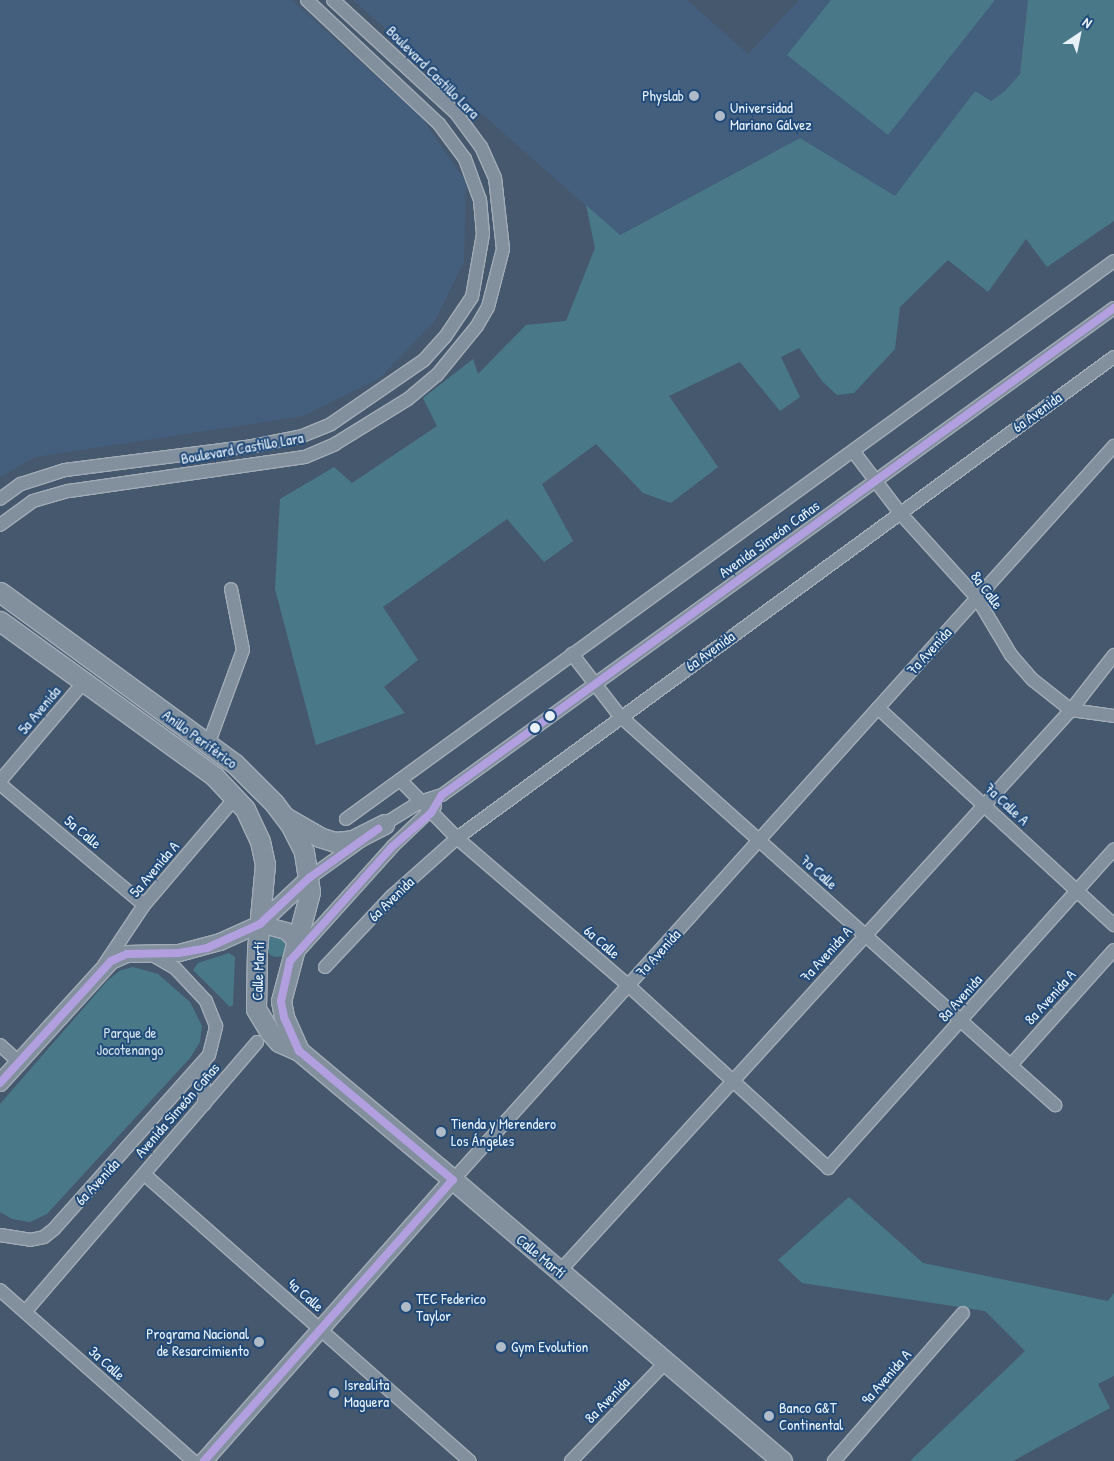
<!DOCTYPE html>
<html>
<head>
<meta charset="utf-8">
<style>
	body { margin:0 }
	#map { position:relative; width:1114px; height:1461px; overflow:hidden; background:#46586d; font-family:"Patrick Hand",sans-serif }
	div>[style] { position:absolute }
	.built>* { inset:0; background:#445f7e }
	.green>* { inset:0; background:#497988 }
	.round { border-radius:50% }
	.roads { filter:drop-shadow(1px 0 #a2acb7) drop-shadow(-1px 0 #a2acb7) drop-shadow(0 1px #a2acb7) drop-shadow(0 -1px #a2acb7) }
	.minor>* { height:12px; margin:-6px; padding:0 6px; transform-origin:6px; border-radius:6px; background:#828f9c }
	.major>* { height:16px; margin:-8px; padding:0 8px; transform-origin:8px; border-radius:8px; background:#828f9c }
	.highway>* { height:19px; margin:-9.5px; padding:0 9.5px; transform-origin:9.5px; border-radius:9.5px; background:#828f9c }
	.bus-1>* { height:8px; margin:-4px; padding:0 4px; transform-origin:4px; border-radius:4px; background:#b19fdf }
	.dots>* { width:14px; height:14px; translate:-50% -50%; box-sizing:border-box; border:2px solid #1f4a7a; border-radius:50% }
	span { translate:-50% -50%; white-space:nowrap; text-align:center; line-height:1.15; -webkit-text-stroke:4px #1f4a7a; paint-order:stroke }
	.street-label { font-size:15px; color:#e8f1f8 }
	.poi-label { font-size:15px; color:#e8f1f8 }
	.right { translate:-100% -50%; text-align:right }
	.left { translate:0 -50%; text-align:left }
	.park-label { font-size:15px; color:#d0e0e8 }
	.north { position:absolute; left:1054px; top:10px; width:50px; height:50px; -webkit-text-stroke:4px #1f4a7a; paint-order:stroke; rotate:34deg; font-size:14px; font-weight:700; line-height:20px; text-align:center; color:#e8f1f8 }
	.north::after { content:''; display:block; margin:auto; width:18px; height:22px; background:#e8f1f8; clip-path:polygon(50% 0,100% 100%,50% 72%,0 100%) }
</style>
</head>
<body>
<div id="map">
	<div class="built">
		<div style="clip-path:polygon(0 0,292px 0,422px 118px,466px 182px,464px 262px,435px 321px,380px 378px,303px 416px,35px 457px,0 477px)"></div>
		<div style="clip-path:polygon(353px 0,687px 0,748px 54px,799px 0,1028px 0,1020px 74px,1004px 92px,991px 102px,975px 91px,895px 197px,800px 138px,619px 235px)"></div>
	</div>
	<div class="green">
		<div style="clip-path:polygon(831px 0,995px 0,888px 135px,787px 55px)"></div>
		<div style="clip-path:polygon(1028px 0,1114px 0,1114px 221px,1047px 267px,1026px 239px,988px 292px,948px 260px,900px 307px,895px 349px,854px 393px,837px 395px,822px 381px,799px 348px,781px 357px,800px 397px,780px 411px,740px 362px,669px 396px,718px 467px,671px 503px,643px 493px,596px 444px,542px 484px,573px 541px,544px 562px,507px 519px,383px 607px,418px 660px,384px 687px,405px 713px,316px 745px,275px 589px,280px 499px,334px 467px,352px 483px,437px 426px,423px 398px,473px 359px,478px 374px,526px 325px,566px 321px,595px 248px,586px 205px,620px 235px,800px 138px,895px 196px,975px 91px,991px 101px,1004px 92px,1020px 74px)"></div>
		<div class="round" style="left:266px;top:935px;width:22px;height:22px"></div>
		<div style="clip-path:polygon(229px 953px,235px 957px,233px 1005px,230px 1007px,193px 970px,198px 963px)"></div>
		<div style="clip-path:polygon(133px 967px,158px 974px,190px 1002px,202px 1026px,200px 1042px,190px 1058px,47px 1214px,30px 1222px,12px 1219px,0 1212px,0 1104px,108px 980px,121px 970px)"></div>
		<div style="clip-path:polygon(849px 1197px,923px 1263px,1108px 1301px,1114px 1293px,1114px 1376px,1098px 1384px,1110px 1408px,1013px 1461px,910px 1461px,1025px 1351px,985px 1311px,802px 1283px,778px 1260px)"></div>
	</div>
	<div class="roads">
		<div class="minor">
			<div style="left:853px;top:451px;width:78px;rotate:52.8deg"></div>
			<div style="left:900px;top:513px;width:115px;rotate:47.8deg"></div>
			<div style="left:977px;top:598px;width:66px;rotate:59.2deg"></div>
			<div style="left:1011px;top:655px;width:33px;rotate:49deg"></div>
			<div style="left:1033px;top:680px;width:48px;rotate:38.3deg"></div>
			<div style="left:1071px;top:710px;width:43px;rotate:7.9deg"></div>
			<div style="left:0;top:499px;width:26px;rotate:-36deg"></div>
			<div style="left:21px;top:484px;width:46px;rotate:-17.7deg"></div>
			<div style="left:65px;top:470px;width:190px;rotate:-7.3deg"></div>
			<div style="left:253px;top:446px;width:50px;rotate:-11.5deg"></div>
			<div style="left:302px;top:436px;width:31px;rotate:-22deg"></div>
			<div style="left:331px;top:424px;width:113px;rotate:-34.5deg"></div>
			<div style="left:424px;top:360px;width:31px;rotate:-48deg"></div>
			<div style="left:445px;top:337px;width:48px;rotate:-56deg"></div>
			<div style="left:472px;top:297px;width:64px;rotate:-80.1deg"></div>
			<div style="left:483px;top:234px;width:34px;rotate:-95deg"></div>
			<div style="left:480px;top:200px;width:44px;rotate:-110.1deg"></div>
			<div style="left:465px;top:159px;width:44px;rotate:-126.6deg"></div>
			<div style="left:439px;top:124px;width:181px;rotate:-136.8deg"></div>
			<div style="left:0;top:525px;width:41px;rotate:-36deg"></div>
			<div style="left:33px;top:501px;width:37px;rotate:-16deg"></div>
			<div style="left:69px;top:491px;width:238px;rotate:-8.2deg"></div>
			<div style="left:305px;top:457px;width:33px;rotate:-23deg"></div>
			<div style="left:335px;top:444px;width:86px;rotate:-31.7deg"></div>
			<div style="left:408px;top:399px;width:38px;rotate:-40deg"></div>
			<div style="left:437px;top:375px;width:63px;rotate:-50.8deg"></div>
			<div style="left:477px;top:326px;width:22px;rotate:-60deg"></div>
			<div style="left:488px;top:307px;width:60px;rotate:-75.5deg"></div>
			<div style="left:503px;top:249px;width:71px;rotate:-96.4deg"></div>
			<div style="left:495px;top:178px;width:34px;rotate:-114deg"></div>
			<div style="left:481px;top:147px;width:42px;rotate:-126.3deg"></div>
			<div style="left:456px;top:113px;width:167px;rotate:-137.4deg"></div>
			<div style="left:572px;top:654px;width:78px;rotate:52.3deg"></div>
			<div style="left:620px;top:716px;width:584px;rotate:41.8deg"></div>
			<div style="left:878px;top:708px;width:321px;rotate:42.6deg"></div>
			<div style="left:208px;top:745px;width:101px;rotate:-69.8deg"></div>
			<div style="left:243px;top:650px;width:62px;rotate:-101.1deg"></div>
			<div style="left:400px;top:780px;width:81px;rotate:45.5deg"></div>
			<div style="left:457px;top:838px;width:227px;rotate:40.7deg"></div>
			<div style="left:629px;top:986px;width:270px;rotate:42.4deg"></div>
			<div style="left:828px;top:1168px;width:428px;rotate:-48.1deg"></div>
			<div style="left:0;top:781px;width:128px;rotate:-49.7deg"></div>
			<div style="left:0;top:784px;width:188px;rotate:40deg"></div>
			<div style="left:346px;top:819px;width:949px;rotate:-36deg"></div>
			<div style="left:378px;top:828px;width:49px;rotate:-31.8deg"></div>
			<div style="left:420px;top:802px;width:23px;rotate:-18deg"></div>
			<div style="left:442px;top:795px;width:830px;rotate:-35.93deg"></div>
			<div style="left:309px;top:878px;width:65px;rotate:-35.6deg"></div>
			<div style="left:295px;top:955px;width:147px;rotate:-48deg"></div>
			<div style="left:393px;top:846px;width:58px;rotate:-43.6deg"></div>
			<div style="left:104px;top:965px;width:72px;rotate:-56.3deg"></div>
			<div style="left:144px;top:905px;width:142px;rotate:-49.6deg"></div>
			<div style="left:325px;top:967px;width:98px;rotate:-46.7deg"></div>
			<div style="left:392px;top:896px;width:87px;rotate:-41.7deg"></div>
			<div style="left:457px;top:838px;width:814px;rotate:-36.21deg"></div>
			<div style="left:0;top:1045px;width:25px;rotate:42deg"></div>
			<div style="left:1011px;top:1065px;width:154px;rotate:-48.2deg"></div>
			<div style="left:203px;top:1066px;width:38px;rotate:88deg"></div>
			<div style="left:144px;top:1174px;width:434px;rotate:41.4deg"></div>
			<div style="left:453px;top:1180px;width:988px;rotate:-48deg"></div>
			<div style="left:0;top:1235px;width:30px;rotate:9deg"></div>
			<div style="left:30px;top:1240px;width:14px;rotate:-12deg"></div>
			<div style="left:44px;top:1237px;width:13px;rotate:-39deg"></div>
			<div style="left:54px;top:1229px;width:233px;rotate:-48.3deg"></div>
			<div style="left:209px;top:1055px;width:30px;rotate:-76deg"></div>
			<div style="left:216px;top:1026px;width:27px;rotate:-112deg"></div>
			<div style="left:206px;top:1001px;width:45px;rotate:-133.2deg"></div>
			<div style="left:175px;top:968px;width:28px;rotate:-150deg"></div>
			<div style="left:559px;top:1272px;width:760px;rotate:-47.67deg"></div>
			<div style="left:1071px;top:710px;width:70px;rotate:-52deg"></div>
			<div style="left:0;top:1290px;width:258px;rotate:41.5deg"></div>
			<div style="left:25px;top:1312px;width:356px;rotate:-49.3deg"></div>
			<div style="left:571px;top:1461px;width:137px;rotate:-46.2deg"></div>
			<div style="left:834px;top:1461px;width:196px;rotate:-48.9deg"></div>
		</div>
		<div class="major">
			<div style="left:260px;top:924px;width:27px;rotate:15deg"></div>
			<div style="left:286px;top:931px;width:16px;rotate:45deg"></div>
			<div style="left:0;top:1083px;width:165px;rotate:-47.7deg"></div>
			<div style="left:111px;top:961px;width:17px;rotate:-24deg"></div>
			<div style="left:127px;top:954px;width:52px;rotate:-1.1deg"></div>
			<div style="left:179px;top:953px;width:42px;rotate:-15deg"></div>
			<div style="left:220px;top:942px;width:44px;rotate:-24.2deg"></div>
			<div style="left:260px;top:924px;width:67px;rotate:-43.2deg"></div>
			<div style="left:204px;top:1461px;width:375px;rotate:-48.5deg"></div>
		</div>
		<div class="highway">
			<div style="left:0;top:592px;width:290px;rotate:36.2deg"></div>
			<div style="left:234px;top:763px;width:57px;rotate:45deg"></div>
			<div style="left:274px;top:803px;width:26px;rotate:53deg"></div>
			<div style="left:290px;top:824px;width:31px;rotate:63deg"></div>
			<div style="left:304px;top:852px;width:40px;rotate:81.5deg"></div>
			<div style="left:310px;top:892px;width:113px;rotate:104.9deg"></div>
			<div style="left:281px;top:1001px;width:16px;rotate:79deg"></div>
			<div style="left:284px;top:1017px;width:37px;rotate:66deg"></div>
			<div style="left:0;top:621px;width:264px;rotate:35.9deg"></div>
			<div style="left:214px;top:776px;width:45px;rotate:46.8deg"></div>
			<div style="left:245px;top:809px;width:35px;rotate:65deg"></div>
			<div style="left:260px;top:841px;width:24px;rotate:78deg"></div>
			<div style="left:265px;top:864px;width:87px;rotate:95.3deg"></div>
			<div style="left:257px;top:951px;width:58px;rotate:91deg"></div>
			<div style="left:256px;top:1009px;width:26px;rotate:59deg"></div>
			<div style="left:269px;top:1031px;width:15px;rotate:48deg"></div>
			<div style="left:279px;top:1042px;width:22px;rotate:24deg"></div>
			<div style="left:299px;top:1051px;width:182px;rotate:39.9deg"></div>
			<div style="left:439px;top:1168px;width:451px;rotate:40.5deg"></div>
			<div style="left:285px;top:817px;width:39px;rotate:30deg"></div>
			<div style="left:319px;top:837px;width:17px;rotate:17deg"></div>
			<div style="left:335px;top:842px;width:18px;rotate:-6deg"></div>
			<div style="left:353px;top:840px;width:35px;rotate:-27deg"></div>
		</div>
	</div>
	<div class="bus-1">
		<div style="left:0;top:1083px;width:165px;rotate:-47.7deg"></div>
		<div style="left:111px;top:961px;width:17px;rotate:-24deg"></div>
		<div style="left:127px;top:954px;width:52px;rotate:-1.1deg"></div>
		<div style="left:179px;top:953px;width:28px;rotate:-10deg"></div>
		<div style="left:207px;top:948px;width:58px;rotate:-24.4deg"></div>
		<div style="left:260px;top:924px;width:67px;rotate:-43.2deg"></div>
		<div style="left:309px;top:878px;width:85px;rotate:-35.4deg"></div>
		<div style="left:204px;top:1461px;width:375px;rotate:-48.5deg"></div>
		<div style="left:453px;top:1180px;width:201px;rotate:-140deg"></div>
		<div style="left:299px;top:1051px;width:37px;rotate:-114deg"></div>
		<div style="left:284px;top:1017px;width:16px;rotate:-101deg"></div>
		<div style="left:281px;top:1001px;width:41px;rotate:-77.3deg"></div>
		<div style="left:290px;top:961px;width:154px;rotate:-48.2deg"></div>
		<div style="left:393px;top:846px;width:50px;rotate:-41deg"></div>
		<div style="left:431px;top:813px;width:21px;rotate:-59deg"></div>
		<div style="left:442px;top:795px;width:830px;rotate:-35.93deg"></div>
	</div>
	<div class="dots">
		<div style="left:694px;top:96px;background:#afbbc7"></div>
		<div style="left:720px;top:116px;background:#afbbc7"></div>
		<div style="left:550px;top:716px;background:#e8f1f8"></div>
		<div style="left:535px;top:728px;background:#e8f1f8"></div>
		<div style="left:441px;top:1132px;background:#afbbc7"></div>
		<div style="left:406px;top:1307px;background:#afbbc7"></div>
		<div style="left:259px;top:1342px;background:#afbbc7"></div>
		<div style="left:501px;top:1347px;background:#afbbc7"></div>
		<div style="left:334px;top:1393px;background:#afbbc7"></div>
		<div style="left:769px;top:1416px;background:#afbbc7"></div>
	</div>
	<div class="street-label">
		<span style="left:433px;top:72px;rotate:45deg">Boulevard Castillo Lara</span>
		<span style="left:1037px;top:412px;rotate:-36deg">6a Avenida</span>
		<span style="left:242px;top:448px;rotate:-10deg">Boulevard Castillo Lara</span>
		<span style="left:769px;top:539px;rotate:-36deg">Avenida Simeón Cañas</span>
		<span style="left:987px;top:590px;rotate:53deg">8a Calle</span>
		<span style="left:710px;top:651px;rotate:-36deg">6a Avenida</span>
		<span style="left:929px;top:651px;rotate:-48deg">7a Avenida</span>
		<span style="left:39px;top:710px;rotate:-50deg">5a Avenida</span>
		<span style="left:200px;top:739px;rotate:36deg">Anillo Periférico</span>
		<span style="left:1007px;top:804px;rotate:43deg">7a Calle A</span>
		<span style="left:83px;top:832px;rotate:40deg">5a Calle</span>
		<span style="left:154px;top:869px;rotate:-50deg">5a Avenida A</span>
		<span style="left:819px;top:872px;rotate:42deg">7a Calle</span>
		<span style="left:391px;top:899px;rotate:-44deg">6a Avenida</span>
		<span style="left:602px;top:942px;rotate:41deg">6a Calle</span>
		<span style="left:658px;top:953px;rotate:-48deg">7a Avenida</span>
		<span style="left:826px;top:954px;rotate:-48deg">7a Avenida A</span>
		<span style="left:258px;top:971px;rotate:-88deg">Calle Martí</span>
		<span style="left:1050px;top:997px;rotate:-48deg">8a Avenida A</span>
		<span style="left:960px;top:998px;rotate:-48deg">8a Avenida</span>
		<span style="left:177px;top:1110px;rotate:-49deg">Avenida Simeón Cañas</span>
		<span style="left:97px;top:1182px;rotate:-47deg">6a Avenida</span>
		<span style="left:541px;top:1256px;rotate:40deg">Calle Martí</span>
		<span style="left:306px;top:1295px;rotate:41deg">4a Calle</span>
		<span style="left:107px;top:1363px;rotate:42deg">3a Calle</span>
		<span style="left:886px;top:1377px;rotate:-49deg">9a Avenida A</span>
		<span style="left:607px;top:1400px;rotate:-46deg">8a Avenida</span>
	</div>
	<div class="poi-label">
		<span class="right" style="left:684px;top:96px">Physlab</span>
		<span class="left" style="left:730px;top:116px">Universidad<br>Mariano Gálvez</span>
		<span class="left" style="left:451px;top:1132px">Tienda y Merendero<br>Los Ángeles</span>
		<span class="left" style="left:416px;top:1307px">TEC Federico<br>Taylor</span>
		<span class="right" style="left:249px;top:1342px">Programa Nacional<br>de Resarcimiento</span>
		<span class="left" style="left:511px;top:1347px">Gym Evolution</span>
		<span class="left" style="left:344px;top:1393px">Isrealita<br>Maguera</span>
		<span class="left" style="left:779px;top:1416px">Banco G&amp;T<br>Continental</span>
	</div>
	<div class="park-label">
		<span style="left:130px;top:1041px">Parque de<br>Jocotenango</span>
	</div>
	<div class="north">N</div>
</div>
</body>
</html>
